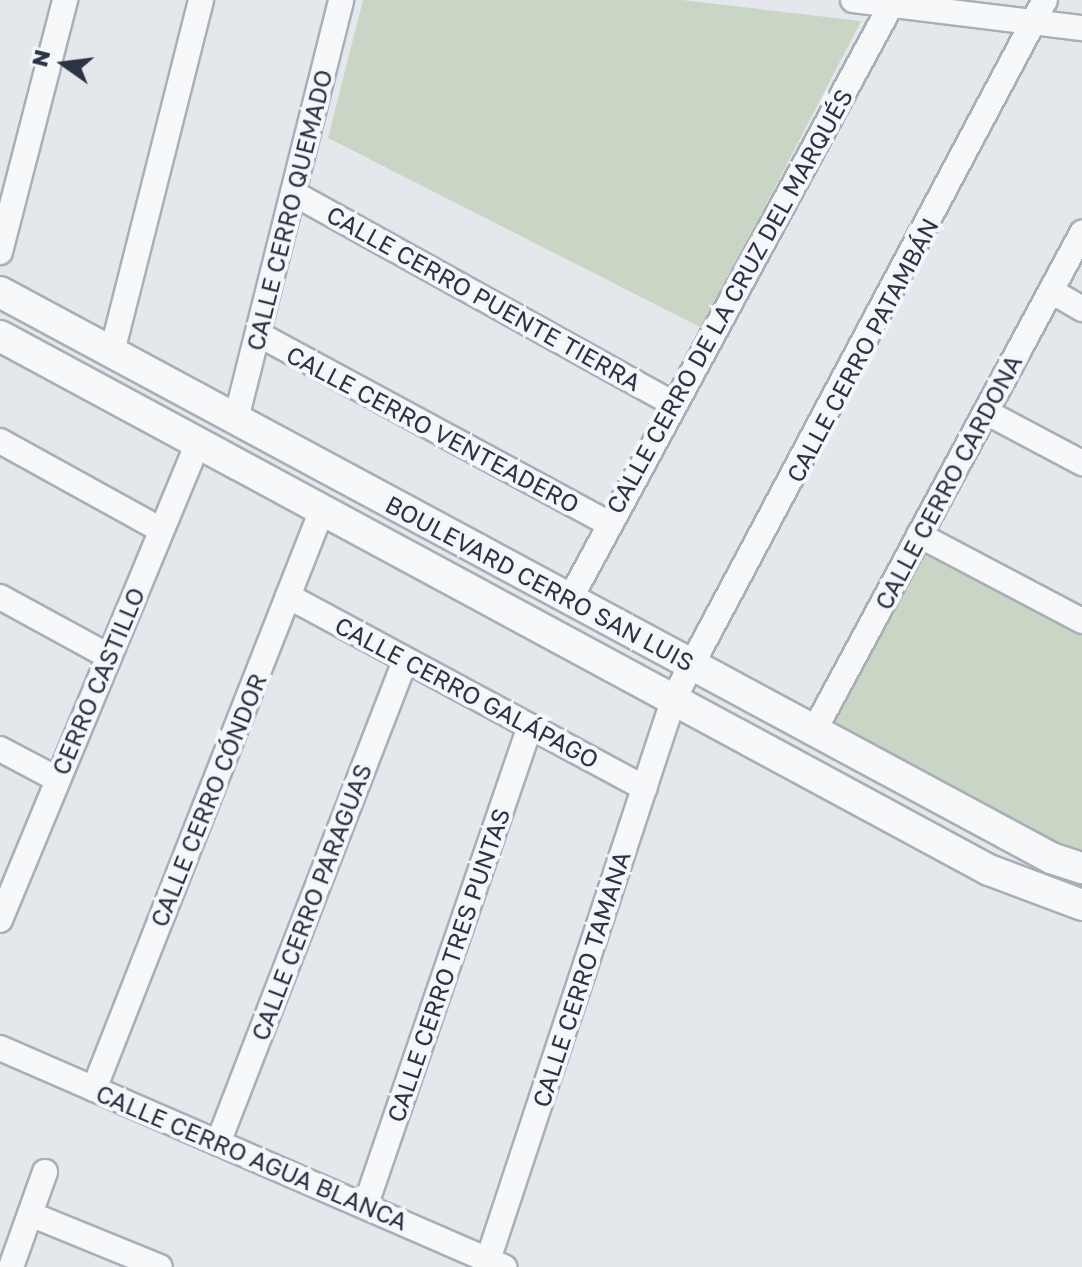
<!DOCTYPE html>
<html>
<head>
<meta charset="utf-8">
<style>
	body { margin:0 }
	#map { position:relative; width:1082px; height:1267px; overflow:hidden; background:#e4e7ec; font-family:"Golos Text",sans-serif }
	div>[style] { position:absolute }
	.green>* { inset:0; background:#c9d6c5 }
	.stream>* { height:7px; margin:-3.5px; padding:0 3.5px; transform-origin:3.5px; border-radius:3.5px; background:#9fb4cc }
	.roads { filter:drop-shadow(2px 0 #a9aeb7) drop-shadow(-2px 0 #a9aeb7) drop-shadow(0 2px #a9aeb7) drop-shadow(0 -2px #a9aeb7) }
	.minor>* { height:24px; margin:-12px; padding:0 12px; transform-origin:12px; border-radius:12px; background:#f7f8fa }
	.tertiary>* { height:30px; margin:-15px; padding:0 15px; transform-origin:15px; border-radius:15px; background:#f7f8fa }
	span { translate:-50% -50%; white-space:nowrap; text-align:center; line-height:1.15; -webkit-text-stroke:8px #f4f6f9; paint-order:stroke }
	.street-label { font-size:24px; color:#2b3445 }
	.north { position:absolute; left:24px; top:24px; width:80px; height:80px; -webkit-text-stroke:6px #f4f6f9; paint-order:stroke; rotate:284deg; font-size:22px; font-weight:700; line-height:32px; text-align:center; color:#2b3445 }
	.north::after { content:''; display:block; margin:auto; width:28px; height:36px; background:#2b3445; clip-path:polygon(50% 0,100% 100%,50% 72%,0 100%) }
</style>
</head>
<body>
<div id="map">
	<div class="green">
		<div style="clip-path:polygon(363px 0,682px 0,861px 21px,702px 328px,328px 138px)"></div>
		<div style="clip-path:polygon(926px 550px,1082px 634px,1082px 855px,1056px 848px,833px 726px)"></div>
	</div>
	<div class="stream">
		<div style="left:1065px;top:884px;width:17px;rotate:10deg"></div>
	</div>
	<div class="roads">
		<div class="minor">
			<div style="left:853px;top:0;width:231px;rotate:7deg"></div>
			<div style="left:293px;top:193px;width:436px;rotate:29deg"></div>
			<div style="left:0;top:252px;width:260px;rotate:-75.5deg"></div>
			<div style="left:1051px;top:291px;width:36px;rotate:30deg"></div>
			<div style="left:258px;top:334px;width:398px;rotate:28.4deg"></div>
			<div style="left:112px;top:352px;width:363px;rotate:-75.8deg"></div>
			<div style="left:986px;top:412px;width:109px;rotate:28deg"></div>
			<div style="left:236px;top:419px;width:432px;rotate:-75.9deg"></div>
			<div style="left:0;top:441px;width:184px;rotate:28.9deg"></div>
			<div style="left:919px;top:535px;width:184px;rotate:27.8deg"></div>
			<div style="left:288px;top:596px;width:405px;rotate:28.3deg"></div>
			<div style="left:0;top:597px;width:123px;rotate:28.6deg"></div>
			<div style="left:570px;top:599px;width:675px;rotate:-61.61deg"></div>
			<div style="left:814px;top:731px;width:566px;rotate:-61.71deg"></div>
			<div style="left:0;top:749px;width:64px;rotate:27.8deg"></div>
			<div style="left:0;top:920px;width:516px;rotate:-67.46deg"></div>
			<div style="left:0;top:1048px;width:550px;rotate:23.49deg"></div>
			<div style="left:94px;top:1089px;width:622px;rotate:-68.51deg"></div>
			<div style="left:218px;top:1143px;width:517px;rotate:-68.8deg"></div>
			<div style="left:366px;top:1204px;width:505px;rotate:-71.06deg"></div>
			<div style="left:30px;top:1214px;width:140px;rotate:22.2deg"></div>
			<div style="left:488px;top:1260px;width:592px;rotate:-71.69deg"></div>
			<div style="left:674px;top:698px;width:790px;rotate:-62.01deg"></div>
			<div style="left:11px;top:1267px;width:101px;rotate:-70.3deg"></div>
		</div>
		<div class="tertiary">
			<div style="left:0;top:292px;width:1194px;rotate:28.3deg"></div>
			<div style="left:1051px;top:858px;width:33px;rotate:18deg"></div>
			<div style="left:0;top:336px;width:1124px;rotate:28.37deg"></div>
			<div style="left:989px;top:870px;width:99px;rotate:20.6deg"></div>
		</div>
	</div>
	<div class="street-label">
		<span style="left:289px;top:210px;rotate:-76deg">CALLE CERRO QUEMADO</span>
		<span style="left:484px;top:298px;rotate:29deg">CALLE CERRO PUENTE TIERRA</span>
		<span style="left:729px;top:301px;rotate:-61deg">CALLE CERRO DE LA CRUZ DEL MARQUÉS</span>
		<span style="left:862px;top:350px;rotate:-62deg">CALLE CERRO PATAMBÁN</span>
		<span style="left:433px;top:429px;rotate:28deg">CALLE CERRO VENTEADERO</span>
		<span style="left:948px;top:482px;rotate:-62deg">CALLE CERRO CARDONA</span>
		<span style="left:540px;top:583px;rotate:28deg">BOULEVARD CERRO SAN LUIS</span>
		<span style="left:98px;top:681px;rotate:-67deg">CERRO CASTILLO</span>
		<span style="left:467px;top:692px;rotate:28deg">CALLE CERRO GALÁPAGO</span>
		<span style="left:208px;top:800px;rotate:-68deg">CALLE CERRO CÓNDOR</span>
		<span style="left:311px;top:902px;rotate:-69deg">CALLE CERRO PARAGUAS</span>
		<span style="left:448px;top:965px;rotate:-71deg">CALLE CERRO TRES PUNTAS</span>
		<span style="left:581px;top:979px;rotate:-72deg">CALLE CERRO TAMANA</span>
		<span style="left:252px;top:1157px;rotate:23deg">CALLE CERRO AGUA BLANCA</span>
	</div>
	<div class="north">N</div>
</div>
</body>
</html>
